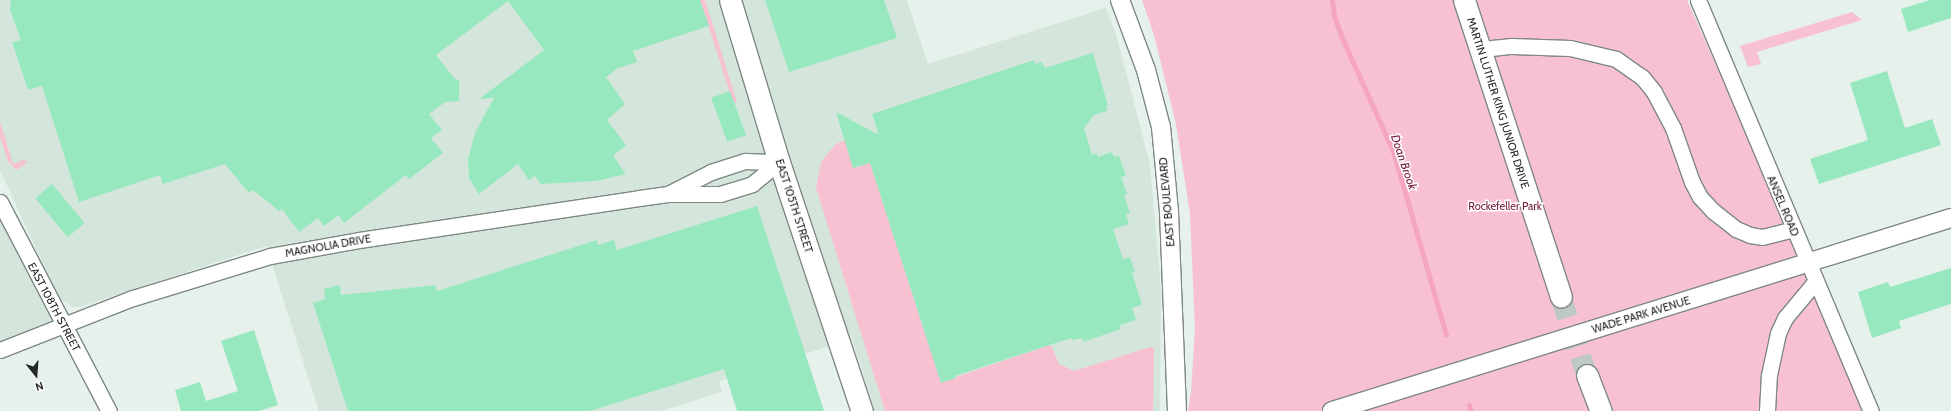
<!DOCTYPE html>
<html>
<head>
<meta charset="utf-8">
<style>
	body { margin:0 }
	#map { position:relative; width:1951px; height:411px; overflow:hidden; background:#e6f1eb; font-family:Cabin,sans-serif }
	div>[style] { position:absolute }
	.built>* { inset:0; background:#d4e6dc }
	.green>* { inset:0; background:#f7c1d1 }
	.stream>* { height:5px; margin:-2.5px; padding:0 2.5px; transform-origin:2.5px; border-radius:2.5px; background:#f5a6be }
	.building>* { inset:0; background:#98e8bf; transform-origin:0 0 }
	.secondary-tunnel>* { height:21px; margin-top:-10.5px; transform-origin:0; background:repeating-linear-gradient(90deg,#bfc9c3 0 21px,transparent 0 31px) }
	.roads { filter:drop-shadow(1px 0 #7e8883) drop-shadow(-1px 0 #7e8883) drop-shadow(0 1px #7e8883) drop-shadow(0 -1px #7e8883) }
	.minor>* { height:15px; margin:-7.5px; padding:0 7.5px; transform-origin:7.5px; border-radius:7.5px; background:#fff }
	.tertiary>* { height:18px; margin:-9px; padding:0 9px; transform-origin:9px; border-radius:9px; background:#fff }
	.secondary>* { height:21px; margin:-10.5px; padding:0 10.5px; transform-origin:10.5px; border-radius:10.5px; background:#fff }
	span { translate:-50% -50%; white-space:nowrap; text-align:center; line-height:1.15; -webkit-text-stroke:3px #fff; paint-order:stroke }
	.street-label { font-size:11px; color:#232725 }
	.park-label { font-size:11px; color:#741a41 }
	.water-label { font-size:12px; color:#731940; font-style:italic }
	.north { position:absolute; left:16px; top:355px; width:40px; height:40px; -webkit-text-stroke:3px #fff; paint-order:stroke; rotate:163deg; font-size:11px; font-weight:700; line-height:16px; text-align:center; color:#232725 }
	.north::after { content:''; display:block; margin:auto; width:14px; height:18px; background:#232725; clip-path:polygon(50% 0,100% 100%,50% 72%,0 100%) }
</style>
</head>
<body>
<div id="map">
	<div class="built">
		<div style="clip-path:polygon(0 0,907px 0,928px 64px,1106px 8px,1116px 34px,1150px 164px,1161px 290px,1160px 411px,875px 411px,852px 339px,719px 381px,722px 392px,661px 411px,319px 411px,266px 246px,80px 307px,72px 307px,58px 297px,0 170px)"></div>
		<div style="clip-path:polygon(0 202px,62px 324px,0 350px)"></div>
	</div>
	<div class="green">
		<div style="clip-path:polygon(700px 0,705px 0,737px 102px,733px 103px)"></div>
		<div style="clip-path:polygon(1142px 0,1687px 0,1869px 411px,1188px 411px,1191px 392px,1195px 329px,1190px 214px,1176px 124px,1154px 35px)"></div>
		<div style="clip-path:polygon(1852px 12px,1862px 20px,1757px 52px,1761px 64px,1748px 67px,1740px 46px)"></div>
		<div style="clip-path:polygon(0 122px,13px 164px,23px 160px,28px 162px,16px 170px,8px 161px,0 137px)"></div>
		<div style="clip-path:polygon(843px 141px,845px 141px,853px 168px,870px 163px,941px 382px,1051px 345px,1059px 364px,1074px 371px,1150px 347px,1154px 348px,1153px 411px,885px 411px,816px 188px,821px 162px,836px 144px)"></div>
	</div>
	<div class="stream">
		<div style="left:1332px;top:0;width:16px;rotate:83deg"></div>
		<div style="left:1334px;top:16px;width:23px;rotate:70deg"></div>
		<div style="left:1342px;top:38px;width:124px;rotate:65.7deg"></div>
		<div style="left:1393px;top:151px;width:191px;rotate:73.9deg"></div>
		<div style="left:1469px;top:405px;width:6px;rotate:72deg"></div>
	</div>
	<div class="building">
		<div style="clip-path:polygon(11px 0,700px 0,709px 26px,633px 51px,637px 62px,618px 68px,606px 77px,625px 104px,607px 120px,626px 145px,613px 156px,626px 174px,596px 181px,541px 184px,535px 176px,529px 180px,518px 164px,479px 194px,469px 178px,468px 160px,475px 133px,494px 98px,479px 99px,544px 50px,508px 1px,436px 55px,455px 79px,459px 80px,459px 101px,445px 102px,429px 114px,442px 130px,431px 138px,443px 153px,409px 179px,406px 175px,344px 223px,338px 215px,324px 226px,318px 218px,299px 232px,282px 209px,279px 211px,253px 190px,249px 193px,225px 164px,163px 184px,160px 175px,79px 202px,42px 86px,28px 90px,12px 42px,21px 40px,10px 10px)"></div>
		<div style="clip-path:polygon(765px 0,884px 0,897px 38px,789px 72px)"></div>
		<div style="clip-path:polygon(1930px 0,1951px 0,1951px 18px,1908px 32px,1901px 9px)"></div>
		<div style="clip-path:polygon(1093px 53px,1108px 106px,1106px 106px,1107px 111px,1094px 115px,1084px 128px,1092px 155px,1097px 153px,1098px 157px,1112px 152px,1114px 157px,1119px 156px,1126px 176px,1121px 177px,1127px 194px,1124px 195px,1130px 213px,1126px 214px,1129px 224px,1113px 229px,1123px 259px,1130px 257px,1135px 272px,1132px 273px,1142px 305px,1132px 308px,1136px 320px,1120px 325px,1121px 329px,1083px 342px,1082px 338px,1072px 340px,1071px 338px,955px 376px,956px 378px,941px 383px,870px 163px,853px 168px,836px 112px,879px 135px,872px 114px,1034px 60px,1035px 64px,1042px 62px,1045px 68px)"></div>
		<div style="clip-path:polygon(1887px 71px,1905px 128px,1932px 119px,1941px 145px,1819px 184px,1810px 159px,1868px 140px,1850px 83px)"></div>
		<div style="left:730px;top:91px;width:47px;height:20px;rotate:70deg"></div>
		<div style="left:52px;top:184px;width:51px;height:22px;rotate:50deg"></div>
		<div style="clip-path:polygon(757px 206px,824px 411px,737px 411px,724px 369px,590px 411px,348px 411px,313px 303px,325px 299px,324px 289px,340px 285px,341px 295px,436px 285px,437px 291px,597px 240px,598px 245px,614px 240px,617px 250px)"></div>
		<div style="clip-path:polygon(1951px 268px,1951px 304px,1899px 321px,1901px 328px,1872px 338px,1858px 292px,1888px 282px,1890px 287px)"></div>
		<div style="clip-path:polygon(254px 330px,278px 405px,259px 411px,181px 411px,175px 390px,200px 382px,206px 401px,238px 391px,221px 341px)"></div>
	</div>
	<div class="secondary-tunnel">
		<div style="left:1561px;top:297px;width:82px;rotate:71.6deg"></div>
	</div>
	<div class="roads">
		<div class="minor">
			<div style="left:1698px;top:0;width:446px;rotate:67.2deg"></div>
			<div style="left:1482px;top:49px;width:30px;rotate:-6deg"></div>
			<div style="left:1512px;top:46px;width:58px;rotate:2deg"></div>
			<div style="left:1570px;top:48px;width:47px;rotate:13.4deg"></div>
			<div style="left:1616px;top:59px;width:32px;rotate:35deg"></div>
			<div style="left:1642px;top:77px;width:19px;rotate:51deg"></div>
			<div style="left:1654px;top:92px;width:41px;rotate:62.2deg"></div>
			<div style="left:1673px;top:128px;width:57px;rotate:70.6deg"></div>
			<div style="left:1692px;top:182px;width:17px;rotate:62deg"></div>
			<div style="left:1700px;top:197px;width:19px;rotate:47deg"></div>
			<div style="left:1713px;top:211px;width:29px;rotate:38deg"></div>
			<div style="left:1736px;top:229px;width:15px;rotate:23deg"></div>
			<div style="left:1750px;top:235px;width:12px;rotate:9deg"></div>
			<div style="left:1762px;top:237px;width:32px;rotate:-14deg"></div>
			<div style="left:668px;top:194px;width:48px;rotate:-27.1deg"></div>
			<div style="left:711px;top:172px;width:36px;rotate:-18deg"></div>
			<div style="left:745px;top:161px;width:34px;rotate:2deg"></div>
			<div style="left:0;top:202px;width:236px;rotate:62.5deg"></div>
			<div style="left:0;top:350px;width:143px;rotate:-21.4deg"></div>
			<div style="left:133px;top:298px;width:143px;rotate:-17deg"></div>
			<div style="left:270px;top:256px;width:90px;rotate:-10.2deg"></div>
			<div style="left:359px;top:240px;width:283px;rotate:-8.5deg"></div>
			<div style="left:639px;top:198px;width:29px;rotate:-8deg"></div>
			<div style="left:668px;top:194px;width:52px"></div>
			<div style="left:720px;top:194px;width:34px;rotate:-17deg"></div>
			<div style="left:752px;top:184px;width:35px;rotate:-39deg"></div>
			<div style="left:1767px;top:411px;width:36px;rotate:-87deg"></div>
			<div style="left:1769px;top:375px;width:43px;rotate:-77.9deg"></div>
			<div style="left:1778px;top:333px;width:17px;rotate:-65deg"></div>
			<div style="left:1785px;top:318px;width:47px;rotate:-50.2deg"></div>
		</div>
		<div class="tertiary">
			<div style="left:1120px;top:0;width:75px;rotate:69.6deg"></div>
			<div style="left:1146px;top:70px;width:59px;rotate:75.3deg"></div>
			<div style="left:1161px;top:127px;width:85px;rotate:84.6deg"></div>
			<div style="left:1169px;top:212px;width:199px;rotate:87.7deg"></div>
			<div style="left:1332px;top:411px;width:648px;rotate:-17.32deg"></div>
		</div>
		<div class="secondary">
			<div style="left:730px;top:0;width:169px;rotate:73.2deg"></div>
			<div style="left:779px;top:162px;width:262px;rotate:71.6deg"></div>
			<div style="left:1464px;top:0;width:312px;rotate:71.9deg"></div>
			<div style="left:1587px;top:375px;width:39px;rotate:69deg"></div>
		</div>
	</div>
	<div class="street-label">
		<span style="left:1498px;top:103px;rotate:72deg">MARTIN LUTHER KING JUNIOR DRIVE</span>
		<span style="left:1167px;top:202px;rotate:-95deg">EAST BOULEVARD</span>
		<span style="left:794px;top:206px;rotate:72deg">EAST 105TH STREET</span>
		<span style="left:1783px;top:206px;rotate:67deg">ANSEL ROAD</span>
		<span style="left:328px;top:246px;rotate:-10deg">MAGNOLIA DRIVE</span>
		<span style="left:54px;top:307px;rotate:62deg">EAST 108TH STREET</span>
		<span style="left:1641px;top:315px;rotate:-17deg">WADE PARK AVENUE</span>
	</div>
	<div class="park-label">
		<span style="left:1505px;top:206px">Rockefeller Park</span>
	</div>
	<div class="water-label">
		<span style="left:1404px;top:162px;rotate:71deg">Doan Brook</span>
	</div>
	<div class="north">N</div>
</div>
</body>
</html>
